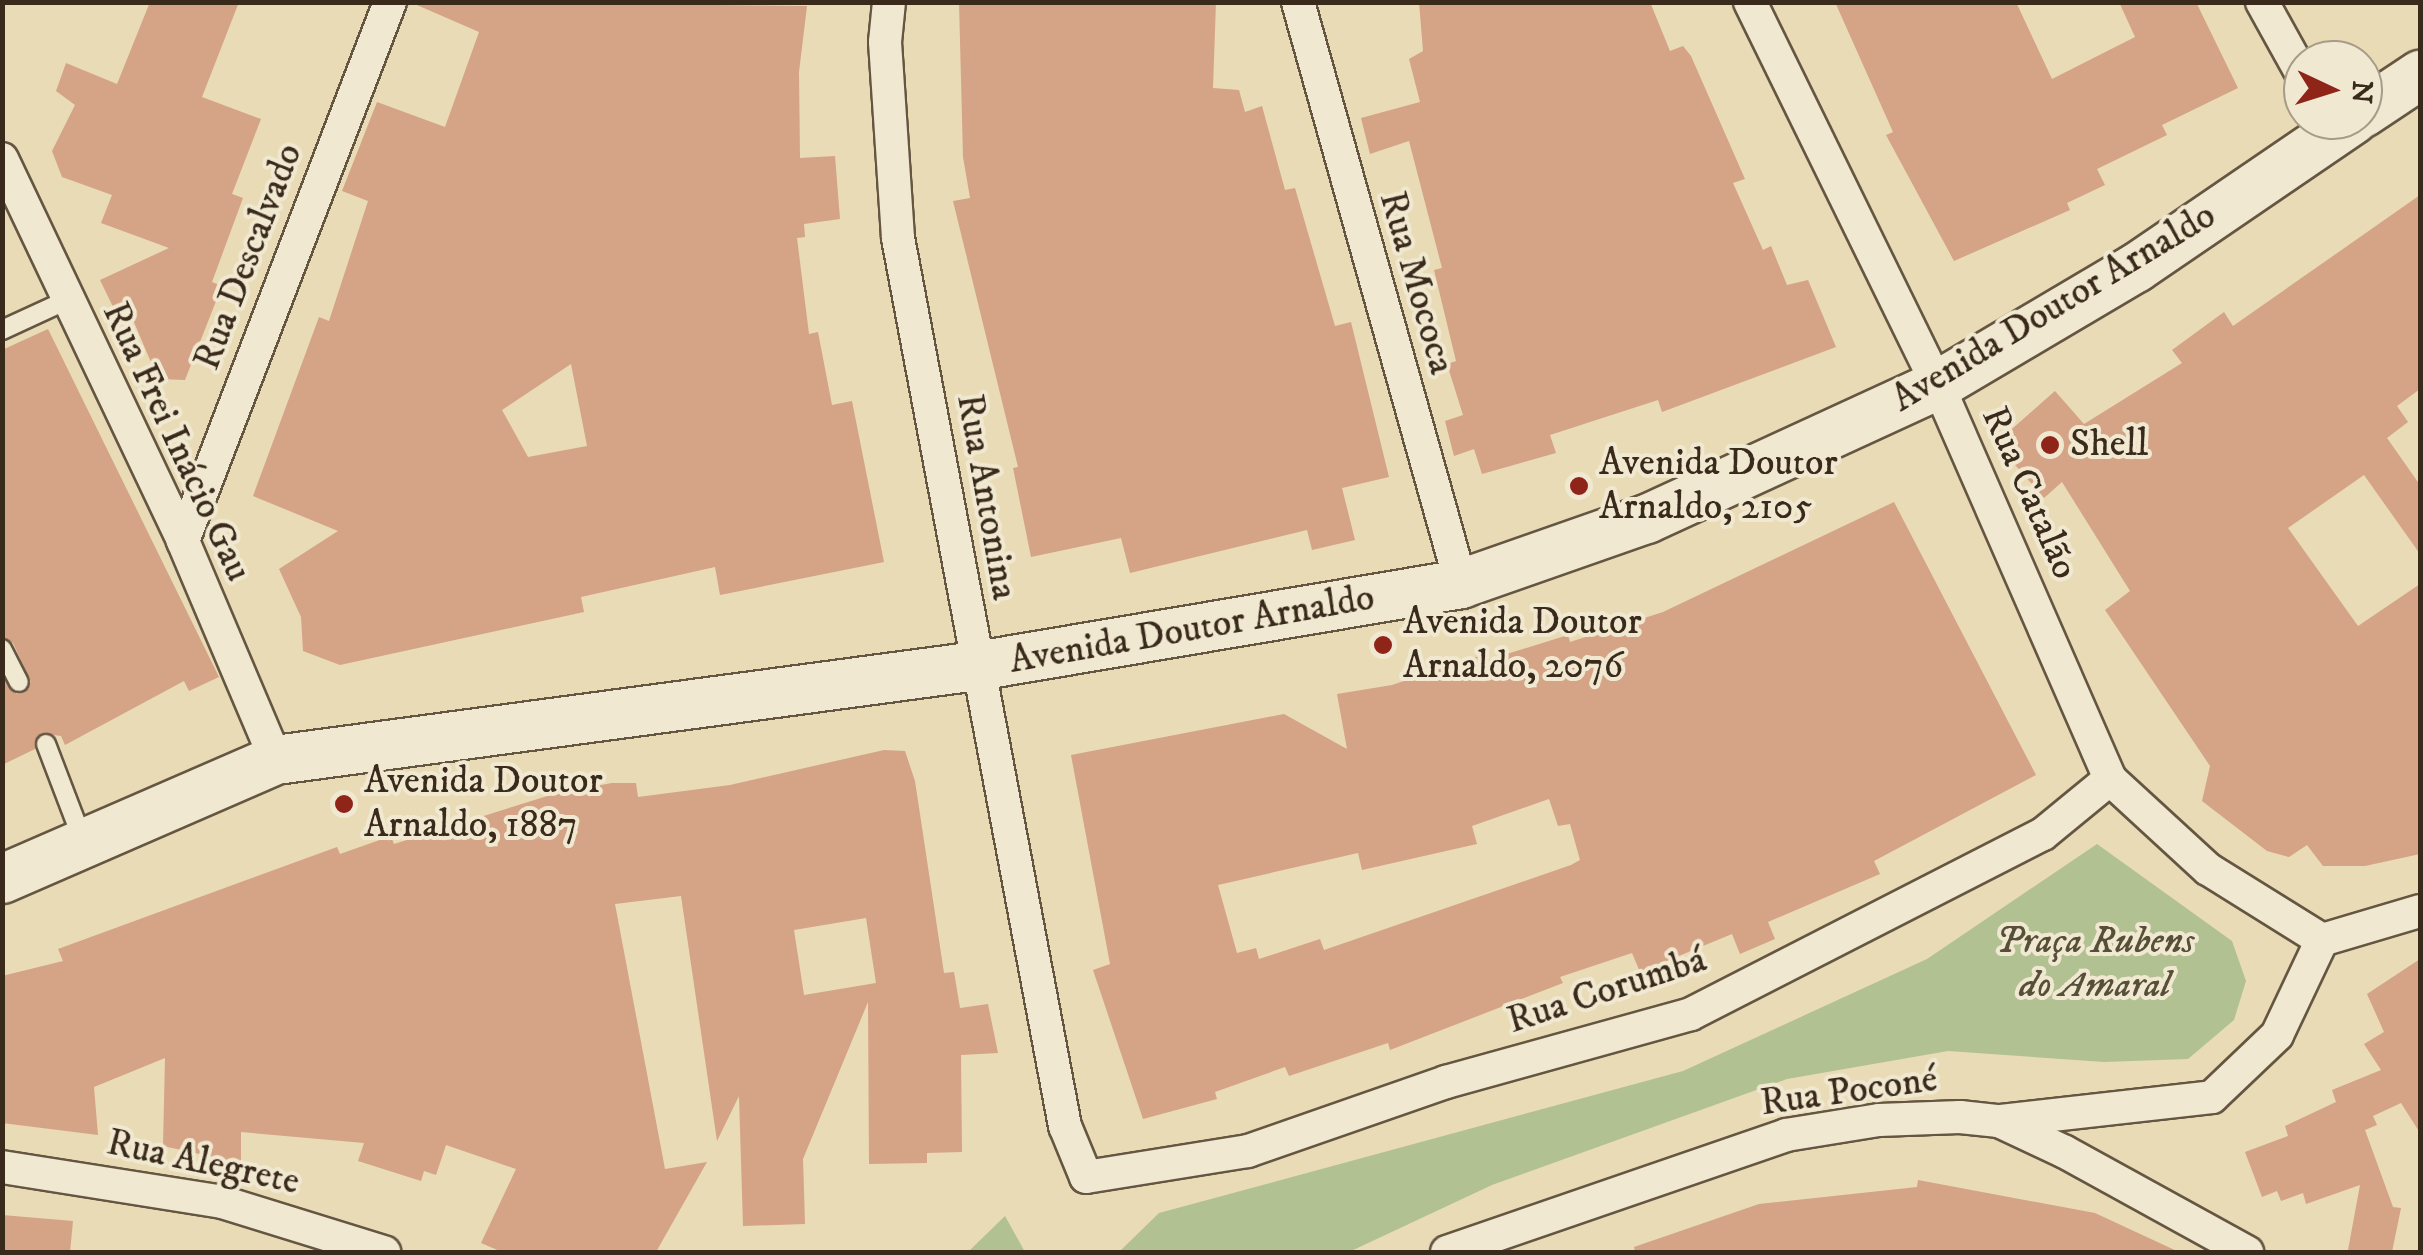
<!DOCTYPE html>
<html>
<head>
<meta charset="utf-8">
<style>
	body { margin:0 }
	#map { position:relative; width:2423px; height:1255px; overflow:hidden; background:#e8dbb6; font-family:"IM FELL DW Pica",serif }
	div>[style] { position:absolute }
	.green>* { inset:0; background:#b2c191 }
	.building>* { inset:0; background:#d5a386 }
	.roads { filter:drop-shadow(2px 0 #655642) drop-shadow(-2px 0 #655642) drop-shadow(0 2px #655642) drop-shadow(0 -2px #655642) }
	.service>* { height:18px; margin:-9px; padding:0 9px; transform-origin:9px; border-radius:9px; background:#f0e8d0 }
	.minor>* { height:32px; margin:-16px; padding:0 16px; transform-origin:16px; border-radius:16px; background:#f0e8d0 }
	.secondary>* { height:48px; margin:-24px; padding:0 24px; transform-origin:24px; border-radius:24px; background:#f0e8d0 }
	.dots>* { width:28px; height:28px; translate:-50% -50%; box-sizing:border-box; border:5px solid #f0e8d0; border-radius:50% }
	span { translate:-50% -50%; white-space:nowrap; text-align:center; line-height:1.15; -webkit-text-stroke:8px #f0e8d0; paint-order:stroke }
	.street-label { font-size:38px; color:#392a1b }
	.poi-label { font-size:38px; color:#392a1b }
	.left { translate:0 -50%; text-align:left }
	.park-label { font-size:38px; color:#575038; font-style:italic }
	.frame { position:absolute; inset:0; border:5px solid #392a1b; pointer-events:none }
	.north { position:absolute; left:2283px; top:40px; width:100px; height:100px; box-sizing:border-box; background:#f0e8d0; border:2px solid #a79c88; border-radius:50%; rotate:94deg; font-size:28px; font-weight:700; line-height:40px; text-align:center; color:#392a1b }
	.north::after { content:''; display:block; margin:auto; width:35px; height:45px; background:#8f2418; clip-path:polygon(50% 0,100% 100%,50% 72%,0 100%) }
</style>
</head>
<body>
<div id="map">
	<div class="green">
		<div style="clip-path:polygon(2097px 844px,2232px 941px,2246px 981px,2234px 1020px,2188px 1059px,2104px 1062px,1948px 1051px,1787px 1079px,1492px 1185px,1349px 1252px,1119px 1252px,1159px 1213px,1683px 1071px,1927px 959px)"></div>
		<div style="clip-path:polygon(1005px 1216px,1025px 1252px,968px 1252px)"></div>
	</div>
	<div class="building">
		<div style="clip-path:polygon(150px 2px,239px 2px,202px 97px,261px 119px,232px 194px,243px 198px,212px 282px,222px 286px,185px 380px,158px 379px,128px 308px,116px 313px,100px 280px,169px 248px,101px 223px,112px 195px,62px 177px,52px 151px,75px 105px,56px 91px,66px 63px,117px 84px)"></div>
		<div style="clip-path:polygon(evenodd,410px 2px,807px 6px,799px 72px,800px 158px,835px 156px,840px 219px,804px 224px,805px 237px,797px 238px,809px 334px,818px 332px,832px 405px,852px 401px,884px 562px,720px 595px,715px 567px,581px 597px,584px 612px,340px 665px,303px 651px,301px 617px,279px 569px,338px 531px,253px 496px,319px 317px,329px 321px,368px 201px,342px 191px,377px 102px,445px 127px,479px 32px,410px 2px,571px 364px,587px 446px,528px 457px,502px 410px,571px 364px)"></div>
		<div style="clip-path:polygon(959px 2px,1216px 2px,1213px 88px,1239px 90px,1245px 112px,1262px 106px,1285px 190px,1295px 188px,1335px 326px,1351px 322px,1389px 477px,1342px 488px,1355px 540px,1312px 550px,1307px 530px,1130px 573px,1121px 538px,1031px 557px,1013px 468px,1018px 467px,953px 201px,970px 198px,963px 157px)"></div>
		<div style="clip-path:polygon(1419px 2px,1650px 2px,1670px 51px,1683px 46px,1691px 56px,1745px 179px,1733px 183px,1763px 250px,1771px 246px,1787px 285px,1808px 280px,1836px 347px,1662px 412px,1658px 400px,1550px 435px,1556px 453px,1482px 474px,1474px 449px,1454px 456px,1445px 421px,1463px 415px,1447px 364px,1456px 361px,1434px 270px,1442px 268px,1409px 141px,1370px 154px,1361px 118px,1420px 102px,1409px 59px,1423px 51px)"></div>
		<div style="clip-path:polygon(1835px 2px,2016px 2px,2052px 79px,2135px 37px,2119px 2px,2196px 2px,2238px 88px,2162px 125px,2167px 135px,2097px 169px,2105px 185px,2067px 203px,2070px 210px,1954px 261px,1886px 135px,1893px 132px)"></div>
		<div style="clip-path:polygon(2420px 195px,2420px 389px,2397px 406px,2408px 422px,2387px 438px,2420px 485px,2420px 554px,2364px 475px,2288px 528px,2358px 626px,2420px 584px,2420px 854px,2365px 866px,2323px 866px,2307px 845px,2289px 857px,2267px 851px,2202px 801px,2210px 766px,2105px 610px,2130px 591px,2062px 482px,2044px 498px,1996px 443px,2055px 391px,2084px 424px,2182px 363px,2172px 350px,2224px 312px,2233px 326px)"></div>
		<div style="clip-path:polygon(48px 329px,219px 677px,189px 691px,184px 681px,65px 745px,61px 736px,41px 733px,35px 749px,2px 765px,2px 677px,17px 694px,31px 682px,13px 643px,2px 637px,2px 350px)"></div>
		<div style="clip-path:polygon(evenodd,1894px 502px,2036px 775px,1874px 861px,1880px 874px,1768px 922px,1775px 939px,1740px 954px,1732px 934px,1640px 972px,1632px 953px,1560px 977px,1563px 983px,1390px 1050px,1388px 1043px,1289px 1076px,1285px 1067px,1215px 1092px,1217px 1099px,1143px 1119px,1093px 970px,1110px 964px,1071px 755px,1284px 714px,1347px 749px,1337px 694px,1392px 685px,1479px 656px,1481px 662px,1568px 635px,1570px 642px,1663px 612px,1894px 502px,1549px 799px,1558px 826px,1570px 824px,1580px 860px,1571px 865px,1324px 950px,1320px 939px,1259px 959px,1256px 948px,1237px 953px,1218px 885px,1358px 853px,1362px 870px,1477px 844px,1472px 826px,1549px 799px)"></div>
		<div style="clip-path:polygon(evenodd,884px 750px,905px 751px,915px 781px,944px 973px,954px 972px,960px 1008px,988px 1004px,998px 1053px,961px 1055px,962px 1152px,927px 1153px,927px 1163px,869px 1164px,868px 1002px,803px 1159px,805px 1224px,743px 1226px,739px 1096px,717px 1141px,681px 896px,615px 904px,665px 1169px,707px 1162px,656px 1252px,502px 1252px,481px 1243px,516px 1169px,446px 1145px,436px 1175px,424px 1171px,421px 1181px,358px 1161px,364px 1143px,241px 1132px,241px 1163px,163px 1146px,165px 1058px,94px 1087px,98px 1135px,2px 1123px,2px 976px,63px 961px,58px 949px,337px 847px,340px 854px,391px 836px,394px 844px,557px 793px,612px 783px,636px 783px,638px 797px,730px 785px,884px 750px,866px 918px,876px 983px,804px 995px,794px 930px,866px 918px)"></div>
		<div style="clip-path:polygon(2420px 959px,2420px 1133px,2401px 1103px,2373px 1116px,2377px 1125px,2365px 1130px,2393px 1207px,2401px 1208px,2392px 1252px,2348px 1250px,2360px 1185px,2306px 1204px,2303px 1193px,2281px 1201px,2277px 1191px,2262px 1197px,2245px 1152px,2288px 1136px,2285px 1126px,2336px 1102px,2332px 1090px,2381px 1070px,2364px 1044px,2384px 1032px,2367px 994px)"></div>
		<div style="clip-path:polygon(1918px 1180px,2095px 1213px,2179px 1252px,1635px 1252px,1634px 1247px,1759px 1204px,1917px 1187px)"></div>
		<div style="clip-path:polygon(2px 1215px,73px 1221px,70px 1252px,2px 1252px)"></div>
	</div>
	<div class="roads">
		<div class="service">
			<div style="left:2px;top:330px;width:69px;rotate:-24.7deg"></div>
			<div style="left:2px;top:649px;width:37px;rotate:63deg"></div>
			<div style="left:46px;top:744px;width:104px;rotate:69.1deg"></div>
		</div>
		<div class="minor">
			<div style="left:889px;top:2px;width:40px;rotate:95.7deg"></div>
			<div style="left:885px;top:42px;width:196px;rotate:86.2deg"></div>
			<div style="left:898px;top:238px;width:904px;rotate:79.35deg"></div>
			<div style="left:1065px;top:1126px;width:55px;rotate:67.6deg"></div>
			<div style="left:1086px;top:1177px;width:164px;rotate:-9.1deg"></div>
			<div style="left:1248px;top:1151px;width:210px;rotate:-19.2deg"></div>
			<div style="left:1446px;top:1082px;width:254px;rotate:-15.5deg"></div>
			<div style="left:1691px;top:1014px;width:395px;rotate:-27.1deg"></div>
			<div style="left:2043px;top:834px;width:87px;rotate:-39.4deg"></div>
			<div style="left:1298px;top:2px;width:604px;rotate:74.35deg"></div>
			<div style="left:1750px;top:2px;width:427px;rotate:63.9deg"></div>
			<div style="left:1938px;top:385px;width:430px;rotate:66.4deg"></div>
			<div style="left:2110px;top:779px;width:133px;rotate:42.6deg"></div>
			<div style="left:2208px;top:869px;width:134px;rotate:31.9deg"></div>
			<div style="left:2262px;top:2px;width:85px;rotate:61deg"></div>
			<div style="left:2px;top:159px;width:423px;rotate:64.6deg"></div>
			<div style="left:183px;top:541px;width:238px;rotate:67deg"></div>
			<div style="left:183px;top:541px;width:577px;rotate:-68.99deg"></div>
			<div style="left:2322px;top:940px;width:102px;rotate:-16.5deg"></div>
			<div style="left:1999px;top:1121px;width:214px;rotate:-6.4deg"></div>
			<div style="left:2212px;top:1097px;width:90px;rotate:-43.6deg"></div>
			<div style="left:2277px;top:1035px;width:105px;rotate:-64.7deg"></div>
			<div style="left:2px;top:1167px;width:223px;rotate:9deg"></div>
			<div style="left:222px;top:1202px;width:170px;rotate:17.2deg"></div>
			<div style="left:1447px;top:1252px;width:359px;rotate:-19deg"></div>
			<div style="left:1786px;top:1135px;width:94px;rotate:-9.2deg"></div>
			<div style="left:1879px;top:1120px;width:81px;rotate:-2.1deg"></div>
			<div style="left:1960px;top:1117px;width:39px;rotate:6deg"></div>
			<div style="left:1999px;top:1121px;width:73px;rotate:25.2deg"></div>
			<div style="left:2065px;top:1152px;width:208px;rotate:28.8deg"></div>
		</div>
		<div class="secondary">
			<div style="left:2363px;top:113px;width:69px;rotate:-33.7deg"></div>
			<div style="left:2px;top:879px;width:299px;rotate:-23.5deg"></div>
			<div style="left:276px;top:760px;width:707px;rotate:-7.64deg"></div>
			<div style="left:977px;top:666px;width:491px;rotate:-9.6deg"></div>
			<div style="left:1461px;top:584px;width:197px;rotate:-19.3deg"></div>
			<div style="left:1647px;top:519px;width:320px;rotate:-24.7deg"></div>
			<div style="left:1938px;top:385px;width:230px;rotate:-30.6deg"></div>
			<div style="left:2136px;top:268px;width:263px;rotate:-34.3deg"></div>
		</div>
	</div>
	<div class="dots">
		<div style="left:2050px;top:445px;background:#8f2418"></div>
		<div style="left:1579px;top:486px;background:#8f2418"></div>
		<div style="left:1383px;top:645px;background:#8f2418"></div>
		<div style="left:344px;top:804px;background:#8f2418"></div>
	</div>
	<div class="street-label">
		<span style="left:249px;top:257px;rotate:-69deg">Rua Descalvado</span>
		<span style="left:1416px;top:283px;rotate:74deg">Rua Mococa</span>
		<span style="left:2054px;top:308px;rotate:-31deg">Avenida Doutor Arnaldo</span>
		<span style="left:176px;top:442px;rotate:65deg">Rua Frei Inácio Gau</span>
		<span style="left:2029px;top:493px;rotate:66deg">Rua Catalão</span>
		<span style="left:986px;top:497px;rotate:80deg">Rua Antonina</span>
		<span style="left:1192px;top:630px;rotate:-10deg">Avenida Doutor Arnaldo</span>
		<span style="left:1607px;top:991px;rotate:-18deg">Rua Corumbá</span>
		<span style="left:1849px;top:1092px;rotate:-8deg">Rua Poconé</span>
		<span style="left:203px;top:1163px;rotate:12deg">Rua Alegrete</span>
	</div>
	<div class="poi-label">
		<span class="left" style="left:2070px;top:445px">Shell</span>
		<span class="left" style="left:1599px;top:486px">Avenida Doutor<br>Arnaldo, 2105</span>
		<span class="left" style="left:1403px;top:645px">Avenida Doutor<br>Arnaldo, 2076</span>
		<span class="left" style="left:364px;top:804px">Avenida Doutor<br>Arnaldo, 1887</span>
	</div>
	<div class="park-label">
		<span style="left:2095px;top:964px">Praça Rubens<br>do Amaral</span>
	</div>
	<div class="frame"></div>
	<div class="north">N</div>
</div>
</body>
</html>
